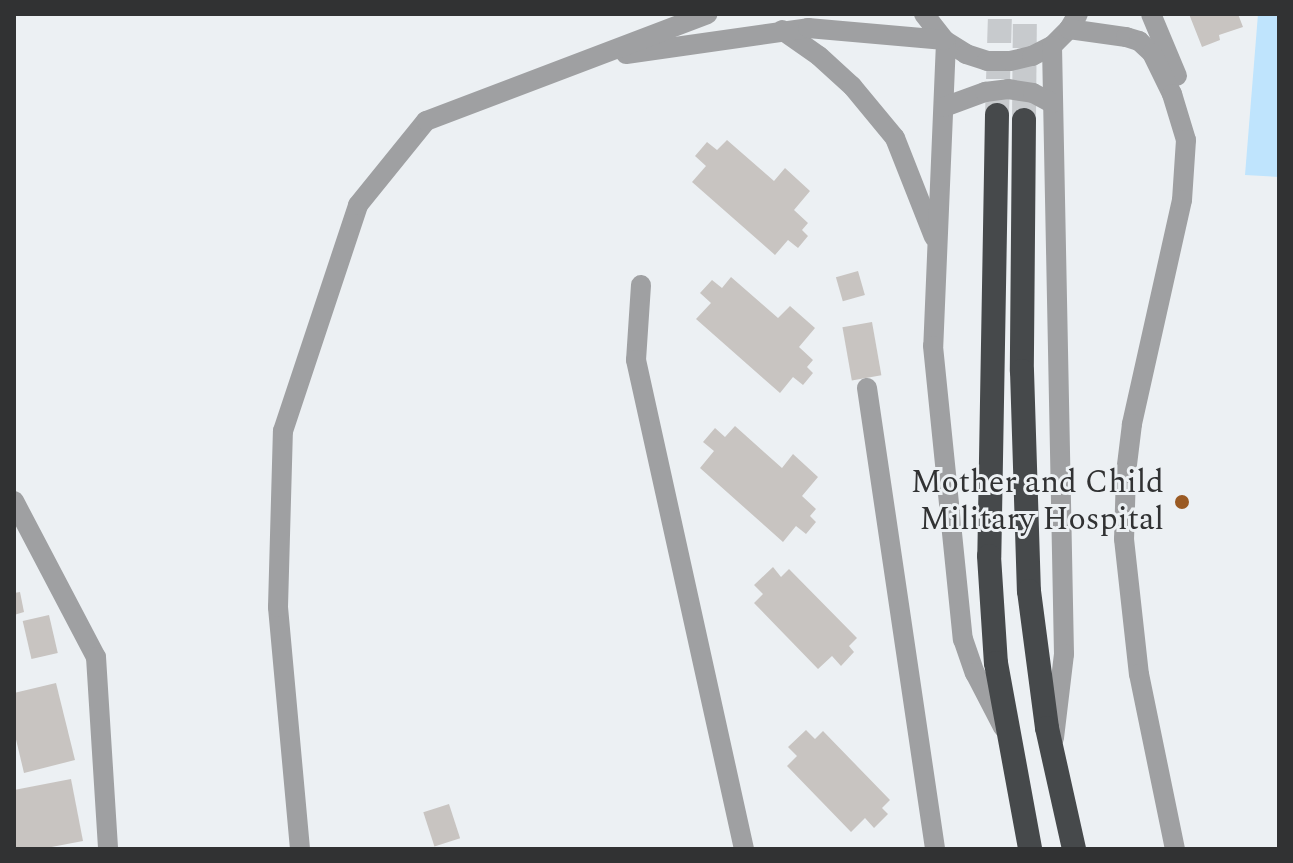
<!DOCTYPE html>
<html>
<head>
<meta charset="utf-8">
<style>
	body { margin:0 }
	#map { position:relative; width:1293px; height:863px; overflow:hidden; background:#ecf0f3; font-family:Spectral,serif }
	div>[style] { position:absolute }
	.green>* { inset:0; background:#bfe4fd }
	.building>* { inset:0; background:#c8c4c1; transform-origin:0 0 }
	.highway-tunnel>* { height:24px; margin-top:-12px; transform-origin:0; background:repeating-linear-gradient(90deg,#c7cacd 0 24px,transparent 0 36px) }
	.minor>* { height:20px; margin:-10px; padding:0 10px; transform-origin:10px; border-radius:10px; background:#9fa0a2 }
	.highway>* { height:24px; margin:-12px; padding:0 12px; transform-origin:12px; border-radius:12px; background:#46494b }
	.dots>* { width:22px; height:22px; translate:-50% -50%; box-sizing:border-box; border:4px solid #ecf0f3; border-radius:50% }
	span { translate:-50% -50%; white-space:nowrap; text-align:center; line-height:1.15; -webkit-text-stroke:6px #ecf0f3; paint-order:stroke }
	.poi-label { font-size:32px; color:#313233 }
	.right { translate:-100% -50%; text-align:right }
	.frame { position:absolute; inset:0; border:16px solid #313233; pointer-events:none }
</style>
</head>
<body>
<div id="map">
	<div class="green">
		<div style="clip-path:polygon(1258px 14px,1279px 14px,1279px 177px,1245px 175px)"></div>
	</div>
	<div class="building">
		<div style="clip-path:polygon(1189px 14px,1238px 14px,1243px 27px,1219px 35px,1220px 40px,1202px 47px)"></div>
		<div style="clip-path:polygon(727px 140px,774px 181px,785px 168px,810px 191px,794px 210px,808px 223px,802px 230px,808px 236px,798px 248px,788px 240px,775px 255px,692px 182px,706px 166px,695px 156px,707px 142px,717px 150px)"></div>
		<div style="left:858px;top:271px;width:25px;height:23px;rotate:74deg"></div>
		<div style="clip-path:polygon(731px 277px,778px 318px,790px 306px,815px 328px,799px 347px,813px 360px,807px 367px,813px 373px,803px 385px,793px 377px,780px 393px,696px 319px,711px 303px,700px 293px,712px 280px,722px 288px)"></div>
		<div style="left:872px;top:322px;width:54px;height:30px;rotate:80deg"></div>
		<div style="clip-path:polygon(735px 426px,782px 468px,793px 454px,818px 477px,802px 496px,816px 509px,810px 516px,816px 522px,806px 534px,796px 526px,783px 542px,700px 468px,714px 451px,703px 442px,715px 428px,725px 437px)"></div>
		<div style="clip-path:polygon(773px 567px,781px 577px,789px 569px,857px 638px,849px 646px,854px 652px,841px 666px,832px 656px,818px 669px,754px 603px,763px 594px,754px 585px)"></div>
		<div style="clip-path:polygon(20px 592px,24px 612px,14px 615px,14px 593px)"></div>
		<div style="left:49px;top:615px;width:39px;height:27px;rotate:77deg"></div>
		<div style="clip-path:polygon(56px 683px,75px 760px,24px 773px,14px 731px,14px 693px)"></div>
		<div style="clip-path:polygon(806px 730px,815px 739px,823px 731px,890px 800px,882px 808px,888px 814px,874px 828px,865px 818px,851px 832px,787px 766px,797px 756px,788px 747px)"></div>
		<div style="clip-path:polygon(71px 779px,83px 841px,41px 849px,14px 849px,14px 790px)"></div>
		<div style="left:449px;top:804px;width:36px;height:27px;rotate:72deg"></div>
	</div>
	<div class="highway-tunnel">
		<div style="left:997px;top:115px;width:101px;rotate:-88.3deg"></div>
		<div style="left:1024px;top:120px;width:106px;rotate:-89.5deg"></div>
	</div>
	<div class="minor">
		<div style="left:924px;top:14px;width:33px;rotate:52deg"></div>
		<div style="left:944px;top:40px;width:26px;rotate:32deg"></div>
		<div style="left:966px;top:54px;width:22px;rotate:18deg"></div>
		<div style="left:987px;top:61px;width:23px"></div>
		<div style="left:1010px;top:61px;width:23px;rotate:-13deg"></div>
		<div style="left:1032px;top:56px;width:22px;rotate:-27deg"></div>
		<div style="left:1052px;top:46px;width:24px;rotate:-45deg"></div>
		<div style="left:1069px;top:29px;width:17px;rotate:-59deg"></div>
		<div style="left:1151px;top:14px;width:67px;rotate:67.2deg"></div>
		<div style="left:1069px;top:29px;width:58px;rotate:8deg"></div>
		<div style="left:1126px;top:37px;width:14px;rotate:17deg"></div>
		<div style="left:1139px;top:41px;width:18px;rotate:43deg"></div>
		<div style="left:1152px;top:53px;width:46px;rotate:64deg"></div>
		<div style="left:1172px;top:94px;width:48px;rotate:73.1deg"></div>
		<div style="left:1186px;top:140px;width:60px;rotate:93.8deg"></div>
		<div style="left:1182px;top:200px;width:230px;rotate:102.6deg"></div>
		<div style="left:1132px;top:424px;width:49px;rotate:97deg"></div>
		<div style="left:1126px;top:473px;width:66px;rotate:91.7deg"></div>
		<div style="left:1124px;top:539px;width:136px;rotate:83.7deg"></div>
		<div style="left:1139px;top:674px;width:179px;rotate:78.4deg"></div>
		<div style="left:782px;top:30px;width:45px;rotate:35.1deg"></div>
		<div style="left:819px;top:56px;width:45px;rotate:42.3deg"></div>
		<div style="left:852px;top:86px;width:67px;rotate:50.4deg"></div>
		<div style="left:895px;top:138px;width:106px;rotate:68.5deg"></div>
		<div style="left:946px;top:42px;width:304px;rotate:92.4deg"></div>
		<div style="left:933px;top:346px;width:295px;rotate:84.2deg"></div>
		<div style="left:963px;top:639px;width:36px;rotate:71deg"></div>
		<div style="left:975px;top:673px;width:61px;rotate:62.6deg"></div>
		<div style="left:1052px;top:46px;width:608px;rotate:88.87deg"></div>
		<div style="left:1064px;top:654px;width:85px;rotate:96.8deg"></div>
		<div style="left:626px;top:54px;width:184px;rotate:-8.1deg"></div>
		<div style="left:808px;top:28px;width:137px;rotate:5deg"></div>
		<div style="left:944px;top:107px;width:44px;rotate:-20.1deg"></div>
		<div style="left:985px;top:92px;width:23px;rotate:-7deg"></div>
		<div style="left:1008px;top:89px;width:25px;rotate:9deg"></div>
		<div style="left:1033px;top:93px;width:21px;rotate:28deg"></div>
		<div style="left:641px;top:285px;width:75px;rotate:93.8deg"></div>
		<div style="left:636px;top:360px;width:501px;rotate:77.55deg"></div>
		<div style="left:867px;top:388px;width:466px;rotate:81.6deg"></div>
		<div style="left:14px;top:501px;width:176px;rotate:62.3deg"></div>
		<div style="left:96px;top:657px;width:192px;rotate:86.4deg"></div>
		<div style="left:300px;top:849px;width:243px;rotate:-95.2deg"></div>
		<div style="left:278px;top:607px;width:176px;rotate:-88.4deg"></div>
		<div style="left:283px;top:431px;width:238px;rotate:-71.6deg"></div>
		<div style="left:358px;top:205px;width:108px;rotate:-51deg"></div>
		<div style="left:426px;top:121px;width:301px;rotate:-20.8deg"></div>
	</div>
	<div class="highway">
		<div style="left:997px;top:115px;width:441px;rotate:91deg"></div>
		<div style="left:989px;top:556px;width:107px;rotate:86.3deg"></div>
		<div style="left:996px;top:663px;width:189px;rotate:79.6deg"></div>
		<div style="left:1024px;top:120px;width:251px;rotate:90.5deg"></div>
		<div style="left:1022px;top:371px;width:220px;rotate:88.2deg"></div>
		<div style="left:1029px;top:591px;width:138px;rotate:82.5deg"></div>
		<div style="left:1047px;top:728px;width:124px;rotate:77.4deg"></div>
	</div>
	<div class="dots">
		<div style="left:1182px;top:502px;background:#9a5a23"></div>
	</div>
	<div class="poi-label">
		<span class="right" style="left:1164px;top:502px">Mother and Child<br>Military Hospital</span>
	</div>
	<div class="frame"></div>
</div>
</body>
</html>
